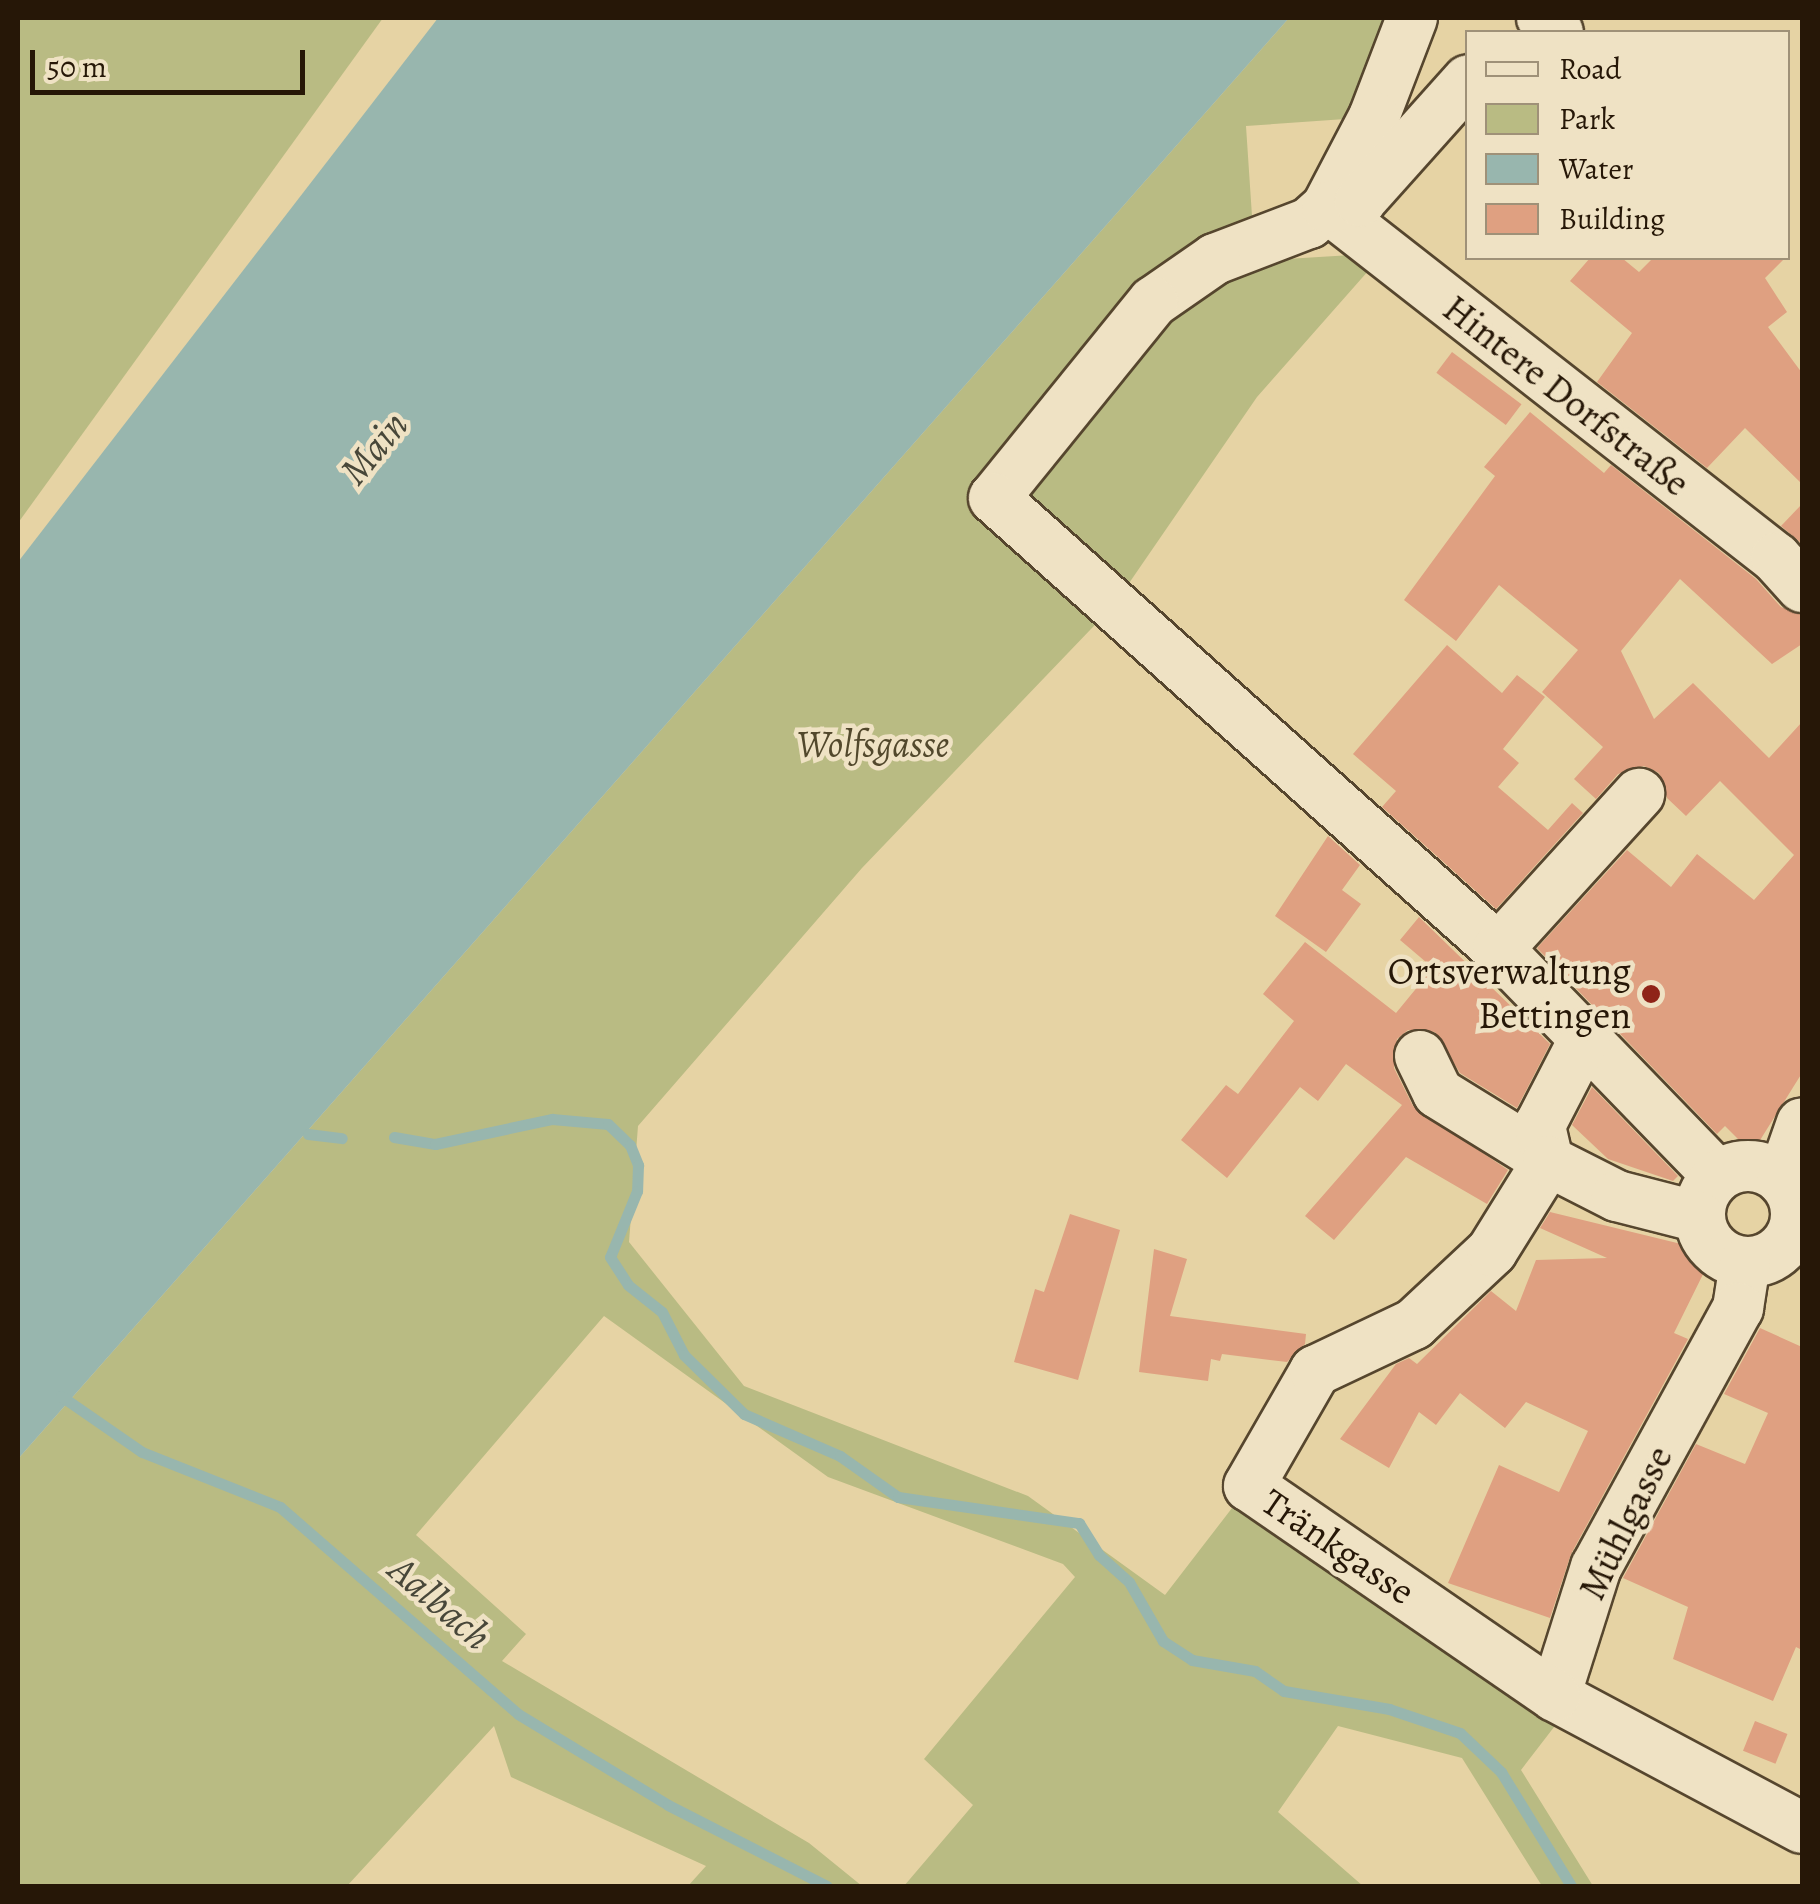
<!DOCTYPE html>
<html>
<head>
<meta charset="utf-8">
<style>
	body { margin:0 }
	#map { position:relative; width:1820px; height:1904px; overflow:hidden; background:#e6d3a4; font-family:Alegreya,serif }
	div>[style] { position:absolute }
	.green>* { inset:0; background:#b9bb83 }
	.water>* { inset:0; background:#98b6ae }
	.stream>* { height:11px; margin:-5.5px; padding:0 5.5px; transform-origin:5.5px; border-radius:5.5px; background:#98b6ae }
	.building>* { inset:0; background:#dfa081; transform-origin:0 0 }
	.roads { filter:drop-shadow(2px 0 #56462e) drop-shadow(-2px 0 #56462e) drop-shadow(0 2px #56462e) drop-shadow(0 -2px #56462e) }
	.minor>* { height:50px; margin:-25px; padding:0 25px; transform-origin:25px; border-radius:25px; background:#efe2c4 }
	.minor>.ring { margin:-25px; padding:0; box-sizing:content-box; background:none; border:50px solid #efe2c4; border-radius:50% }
	.dots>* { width:28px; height:28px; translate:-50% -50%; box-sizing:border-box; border:5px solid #efe2c4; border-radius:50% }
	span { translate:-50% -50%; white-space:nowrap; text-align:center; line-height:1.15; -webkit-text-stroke:9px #efe2c4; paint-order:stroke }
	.street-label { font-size:38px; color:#261707 }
	.park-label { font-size:38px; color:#52482c; font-style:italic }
	.poi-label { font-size:38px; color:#261707 }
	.right { translate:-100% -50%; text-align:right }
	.water-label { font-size:40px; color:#484739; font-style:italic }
	.frame { position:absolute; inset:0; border:20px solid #261707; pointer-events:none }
	.legend { position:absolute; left:1465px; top:30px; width:325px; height:230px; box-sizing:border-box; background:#efe2c4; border:2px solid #9f9178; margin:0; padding:12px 18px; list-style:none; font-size:30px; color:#261707 }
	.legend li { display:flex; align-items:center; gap:20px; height:50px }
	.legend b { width:50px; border:2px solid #9f9178 }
	.scale { position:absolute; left:30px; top:50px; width:275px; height:45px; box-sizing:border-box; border:5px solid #261707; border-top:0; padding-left:12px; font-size:30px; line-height:35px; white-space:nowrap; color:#261707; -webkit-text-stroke:8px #efe2c4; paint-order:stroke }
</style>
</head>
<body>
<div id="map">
	<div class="green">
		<div style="clip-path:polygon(18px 18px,383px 18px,18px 523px)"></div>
		<div style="clip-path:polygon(1289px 18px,1412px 18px,1374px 117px,1246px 126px,1255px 261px,1384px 253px,1257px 397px,1114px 605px,862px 868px,638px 1126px,629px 1242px,744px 1386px,1028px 1496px,1165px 1595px,1249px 1486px,1571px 1705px,1521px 1770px,1593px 1886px,1542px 1886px,1462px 1758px,1338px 1726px,1278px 1812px,1363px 1886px,904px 1886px,973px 1805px,924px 1759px,1075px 1577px,1063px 1564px,828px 1477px,604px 1316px,416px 1535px,526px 1634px,502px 1661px,809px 1843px,862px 1886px,688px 1886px,706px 1866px,511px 1777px,494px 1726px,347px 1886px,18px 1886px,18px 1459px)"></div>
	</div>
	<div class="water">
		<div style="clip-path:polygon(438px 18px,1289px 18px,18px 1459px,18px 562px)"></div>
	</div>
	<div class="stream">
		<div style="left:308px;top:1134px;width:34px;rotate:7deg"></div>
		<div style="left:394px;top:1137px;width:42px;rotate:9.7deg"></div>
		<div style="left:435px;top:1144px;width:120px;rotate:-12.1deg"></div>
		<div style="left:552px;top:1119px;width:56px;rotate:5.1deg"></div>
		<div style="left:608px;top:1124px;width:30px;rotate:44deg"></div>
		<div style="left:630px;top:1145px;width:22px;rotate:68deg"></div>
		<div style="left:638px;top:1165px;width:26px;rotate:92deg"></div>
		<div style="left:637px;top:1191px;width:71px;rotate:112.2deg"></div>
		<div style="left:610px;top:1257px;width:33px;rotate:57deg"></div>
		<div style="left:628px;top:1285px;width:43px;rotate:38.5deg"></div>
		<div style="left:662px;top:1312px;width:48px;rotate:62.9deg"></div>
		<div style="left:684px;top:1355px;width:84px;rotate:44.5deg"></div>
		<div style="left:744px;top:1414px;width:105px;rotate:23.6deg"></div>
		<div style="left:840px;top:1456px;width:71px;rotate:35.3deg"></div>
		<div style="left:898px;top:1497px;width:183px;rotate:8.2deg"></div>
		<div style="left:1079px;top:1523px;width:38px;rotate:58deg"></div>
		<div style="left:1099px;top:1555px;width:40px;rotate:42deg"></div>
		<div style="left:1129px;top:1582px;width:68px;rotate:60deg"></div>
		<div style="left:1163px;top:1641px;width:35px;rotate:33deg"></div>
		<div style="left:1192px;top:1660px;width:64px;rotate:9.9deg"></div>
		<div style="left:1255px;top:1671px;width:35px;rotate:35deg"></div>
		<div style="left:1284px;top:1691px;width:107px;rotate:9.7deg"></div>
		<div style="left:1389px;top:1709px;width:75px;rotate:18.7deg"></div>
		<div style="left:1460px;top:1733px;width:57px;rotate:43.6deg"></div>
		<div style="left:1501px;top:1772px;width:134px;rotate:58.4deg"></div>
		<div style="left:61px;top:1396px;width:98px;rotate:34.7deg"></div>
		<div style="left:142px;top:1452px;width:149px;rotate:21.7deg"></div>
		<div style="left:280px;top:1507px;width:315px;rotate:41deg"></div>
		<div style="left:518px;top:1714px;width:175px;rotate:31.2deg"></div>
		<div style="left:668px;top:1805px;width:178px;rotate:27deg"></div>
	</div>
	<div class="building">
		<div style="clip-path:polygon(1590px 258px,1622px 258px,1639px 272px,1653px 258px,1785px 258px,1765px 278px,1787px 312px,1768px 327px,1802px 373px,1802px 484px,1745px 428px,1707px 468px,1597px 382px,1632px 333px,1570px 281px)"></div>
		<div style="left:1452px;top:352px;width:87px;height:26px;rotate:37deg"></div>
		<div style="clip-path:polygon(1530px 412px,1604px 473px,1611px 465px,1756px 579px,1781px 607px,1802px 615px,1802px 644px,1772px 664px,1680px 579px,1621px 651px,1654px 719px,1693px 683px,1769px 758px,1802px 722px,1802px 1073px,1752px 1153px,1725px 1126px,1717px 1134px,1537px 948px,1627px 850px,1671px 887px,1697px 854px,1754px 900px,1794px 855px,1720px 781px,1686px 816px,1667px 798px,1659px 773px,1644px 766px,1618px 774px,1596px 799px,1574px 779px,1603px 747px,1542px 692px,1578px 650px,1499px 585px,1456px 641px,1404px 600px,1495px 476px,1484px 467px)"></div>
		<div style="clip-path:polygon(1802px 504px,1802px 544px,1781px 526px)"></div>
		<div style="clip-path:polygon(1447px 645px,1502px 693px,1517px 675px,1545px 697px,1503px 749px,1519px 763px,1498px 787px,1548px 830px,1572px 803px,1583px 813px,1496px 909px,1382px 807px,1396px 791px,1353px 754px)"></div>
		<div style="clip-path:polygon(1328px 836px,1360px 865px,1342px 890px,1361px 904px,1326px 952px,1275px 916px)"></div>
		<div style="clip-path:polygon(1419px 917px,1550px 1044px,1517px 1108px,1460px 1073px,1435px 1032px,1408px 1030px,1397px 1039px,1394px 1068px,1413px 1106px,1508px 1170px,1487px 1204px,1406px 1157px,1334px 1240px,1305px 1216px,1402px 1105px,1346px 1064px,1318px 1101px,1300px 1087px,1227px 1178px,1181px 1140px,1226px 1085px,1238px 1094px,1294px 1021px,1263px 994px,1305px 942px,1396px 1013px,1433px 968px,1400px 940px)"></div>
		<div style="clip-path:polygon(1592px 1087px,1678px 1176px,1673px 1181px,1608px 1159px,1572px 1125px)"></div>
		<div style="clip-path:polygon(1550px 1212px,1714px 1252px,1674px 1333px,1688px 1339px,1571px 1554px,1550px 1618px,1448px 1583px,1499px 1465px,1559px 1492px,1588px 1431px,1526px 1402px,1505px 1428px,1460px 1393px,1436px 1425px,1419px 1412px,1389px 1468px,1340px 1439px,1396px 1364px,1409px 1358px,1417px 1364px,1491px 1291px,1516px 1311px,1536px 1260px,1607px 1258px,1540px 1228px)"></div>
		<div style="clip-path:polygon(1070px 1214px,1120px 1230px,1078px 1380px,1014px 1362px,1035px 1289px,1044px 1292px)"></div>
		<div style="clip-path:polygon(1154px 1249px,1187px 1259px,1170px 1316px,1306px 1334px,1305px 1344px,1287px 1362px,1222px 1354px,1220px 1361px,1211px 1359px,1208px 1381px,1139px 1372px)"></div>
		<div style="clip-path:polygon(1760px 1328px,1802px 1347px,1802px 1650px,1796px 1647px,1773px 1701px,1673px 1659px,1688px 1607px,1623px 1578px,1696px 1444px,1745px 1464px,1768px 1413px,1724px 1394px)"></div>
		<div style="left:1755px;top:1721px;width:35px;height:32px;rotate:22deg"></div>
	</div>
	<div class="roads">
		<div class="minor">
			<div style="left:1412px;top:18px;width:106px;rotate:111deg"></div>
			<div style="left:1374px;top:117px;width:102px;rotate:117.6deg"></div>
			<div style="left:1327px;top:207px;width:24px;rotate:138deg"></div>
			<div style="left:1309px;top:223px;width:101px;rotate:159deg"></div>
			<div style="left:1215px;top:259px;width:75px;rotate:145.3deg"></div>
			<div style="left:1153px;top:302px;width:252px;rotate:129deg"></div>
			<div style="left:994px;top:498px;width:676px;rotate:41.82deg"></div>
			<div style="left:1498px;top:949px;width:316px;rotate:45.9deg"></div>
			<div style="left:1542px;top:18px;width:21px;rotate:41deg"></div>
			<div style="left:1327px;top:207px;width:570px;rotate:38.02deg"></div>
			<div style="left:1776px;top:558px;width:39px;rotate:48deg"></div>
			<div style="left:1327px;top:207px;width:34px;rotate:-10deg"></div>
			<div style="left:1360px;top:201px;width:162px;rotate:-48.2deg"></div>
			<div style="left:1498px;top:949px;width:210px;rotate:-47.7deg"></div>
			<div style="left:1420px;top:1056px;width:41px;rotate:64.1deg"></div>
			<div style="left:1438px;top:1093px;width:129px;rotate:31.7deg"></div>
			<div style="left:1548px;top:1161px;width:37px;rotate:-103deg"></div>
			<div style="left:1540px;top:1125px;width:98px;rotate:-62.7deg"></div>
			<div class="ring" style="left:1700px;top:1166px;width:46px;height:46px"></div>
			<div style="left:1782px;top:1180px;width:60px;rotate:-70.7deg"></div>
			<div style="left:1745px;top:1263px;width:46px;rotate:98.8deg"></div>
			<div style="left:1738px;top:1308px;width:295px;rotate:118.7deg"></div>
			<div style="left:1596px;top:1567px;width:135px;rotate:107.6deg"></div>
			<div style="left:1555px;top:1696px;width:280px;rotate:28.1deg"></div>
			<div style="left:1555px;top:1696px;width:371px;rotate:-145.5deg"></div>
			<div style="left:1249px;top:1486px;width:133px;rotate:-60.1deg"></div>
			<div style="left:1315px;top:1371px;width:110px;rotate:-25.4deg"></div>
			<div style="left:1414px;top:1324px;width:107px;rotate:-43.1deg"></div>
			<div style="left:1492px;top:1251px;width:106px;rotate:-58.1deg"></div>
			<div style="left:1548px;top:1161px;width:77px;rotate:26.9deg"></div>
			<div style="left:1617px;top:1196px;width:85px;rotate:14.4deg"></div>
		</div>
	</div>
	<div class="dots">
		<div style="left:1651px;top:994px;background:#8f2418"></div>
	</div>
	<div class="street-label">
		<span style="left:1566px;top:396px;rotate:38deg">Hintere Dorfstraße</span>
		<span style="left:1626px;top:1523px;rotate:-64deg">Mühlgasse</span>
		<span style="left:1338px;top:1547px;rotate:34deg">Tränkgasse</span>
	</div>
	<div class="park-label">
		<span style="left:873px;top:745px">Wolfsgasse</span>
	</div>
	<div class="poi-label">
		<span class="right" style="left:1631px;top:994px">Ortsverwaltung<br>Bettingen</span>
	</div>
	<div class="water-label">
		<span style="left:374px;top:448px;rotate:-50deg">Main</span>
		<span style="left:440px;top:1603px;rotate:41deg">Aalbach</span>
	</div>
	<div class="frame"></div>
	<ul class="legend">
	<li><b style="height:12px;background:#efe2c4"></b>Road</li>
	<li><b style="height:28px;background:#b9bb83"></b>Park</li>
	<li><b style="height:28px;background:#98b6ae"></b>Water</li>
	<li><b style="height:28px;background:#dfa081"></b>Building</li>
	</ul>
	<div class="scale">50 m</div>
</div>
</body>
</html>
